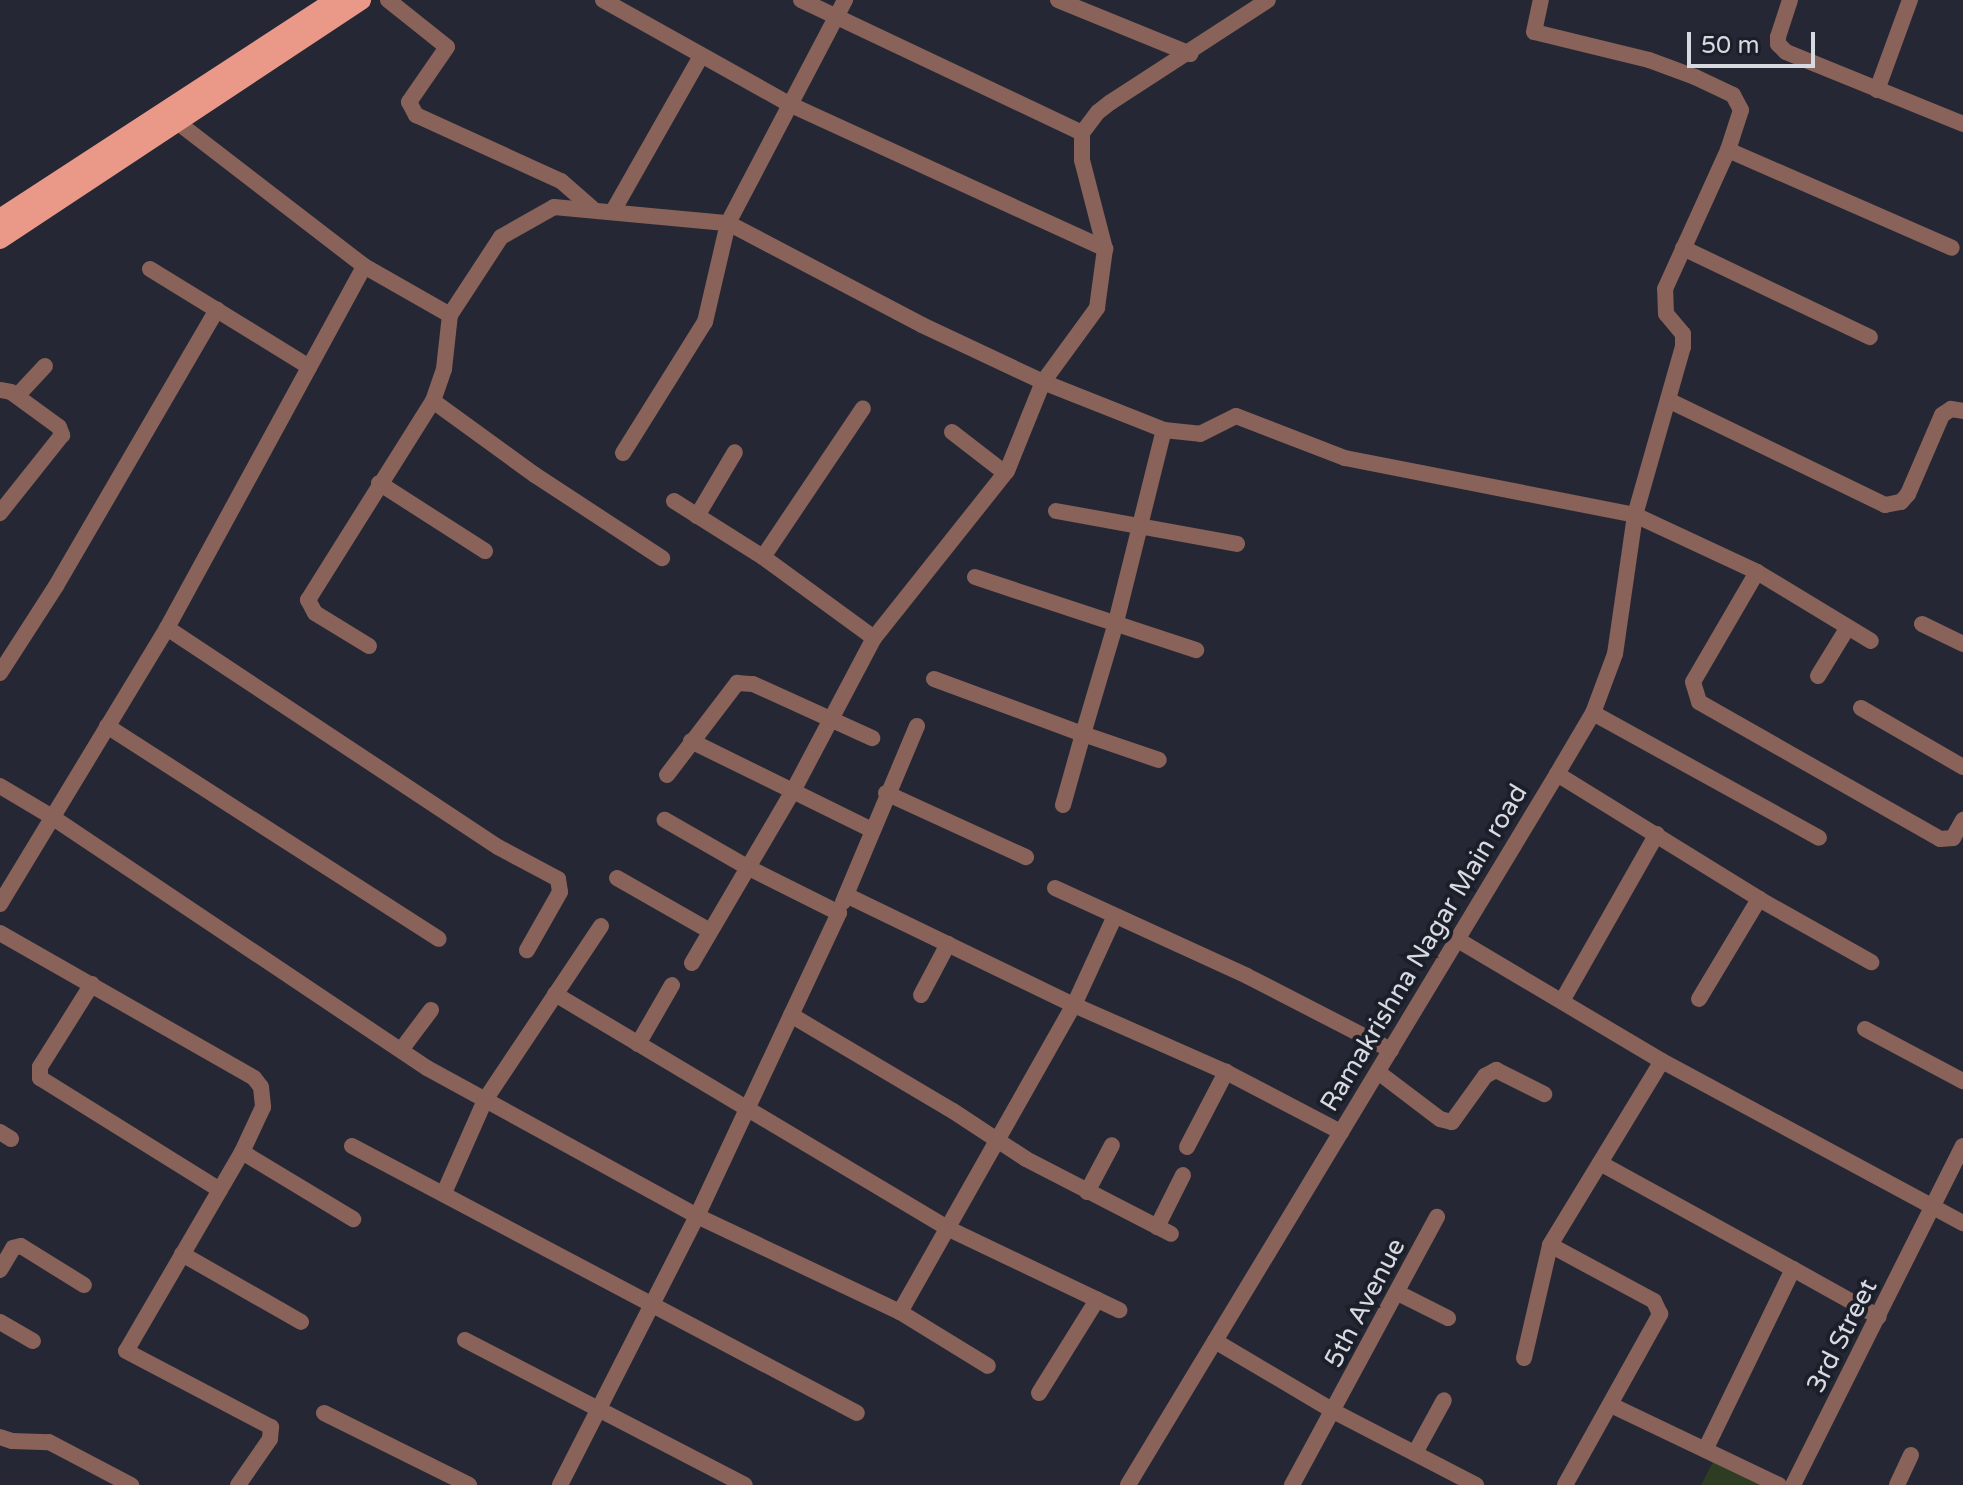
<!DOCTYPE html>
<html>
<head>
<meta charset="utf-8">
<style>
	body { margin:0 }
	#map { position:relative; width:1963px; height:1485px; overflow:hidden; background:#252834; font-family:"Varela Round",sans-serif }
	div>[style] { position:absolute }
	.green>* { inset:0; background:#2e3c24 }
	.minor>* { height:16px; margin:-8px; padding:0 8px; transform-origin:8px; border-radius:8px; background:#896259 }
	.tertiary>* { height:16px; margin:-8px; padding:0 8px; transform-origin:8px; border-radius:8px; background:#896259 }
	.primary>* { height:20px; margin:-10px; padding:0 10px; transform-origin:10px; border-radius:10px; background:#ea9988 }
	span { translate:-50% -50%; white-space:nowrap; text-align:center; line-height:1.15; -webkit-text-stroke:8px #1b1f2a; paint-order:stroke }
	.street-label { font-size:26px; color:#d8dae2 }
	.scale { position:absolute; left:1687px; top:32px; width:128px; height:36px; box-sizing:border-box; border:4px solid #d8dae2; border-top:0; padding-left:10px; font-size:24px; line-height:28px; white-space:nowrap; color:#d8dae2; -webkit-text-stroke:6px #1b1f2a; paint-order:stroke }
</style>
</head>
<body>
<div id="map">
	<div class="green">
		<div style="clip-path:polygon(1715px 1458px,1771px 1485px,1701px 1485px)"></div>
	</div>
	<div class="minor">
		<div style="left:388px;top:0;width:75px;rotate:38.5deg"></div>
		<div style="left:447px;top:47px;width:67px;rotate:124.6deg"></div>
		<div style="left:409px;top:102px;width:15px;rotate:62deg"></div>
		<div style="left:416px;top:115px;width:159px;rotate:24.5deg"></div>
		<div style="left:561px;top:181px;width:41px;rotate:41.1deg"></div>
		<div style="left:603px;top:0;width:213px;rotate:29.2deg"></div>
		<div style="left:789px;top:104px;width:348px;rotate:24.6deg"></div>
		<div style="left:801px;top:0;width:311px;rotate:25.3deg"></div>
		<div style="left:1058px;top:0;width:143px;rotate:22.2deg"></div>
		<div style="left:1790px;top:0;width:39px;rotate:108deg"></div>
		<div style="left:1778px;top:37px;width:7px;rotate:90deg"></div>
		<div style="left:1778px;top:44px;width:11px;rotate:45deg"></div>
		<div style="left:1786px;top:52px;width:191px;rotate:22.1deg"></div>
		<div style="left:1877px;top:90px;width:96px;rotate:-69.9deg"></div>
		<div style="left:1728px;top:150px;width:244px;rotate:23.6deg"></div>
		<div style="left:613px;top:211px;width:178px;rotate:-60.4deg"></div>
		<div style="left:1683px;top:248px;width:207px;rotate:25.5deg"></div>
		<div style="left:150px;top:269px;width:187px;rotate:31.6deg"></div>
		<div style="left:0;top:390px;width:11px;rotate:10deg"></div>
		<div style="left:11px;top:392px;width:59px;rotate:36.1deg"></div>
		<div style="left:59px;top:427px;width:9px;rotate:69deg"></div>
		<div style="left:62px;top:435px;width:100px;rotate:128.5deg"></div>
		<div style="left:17px;top:396px;width:41px;rotate:-47deg"></div>
		<div style="left:1668px;top:400px;width:241px;rotate:25.8deg"></div>
		<div style="left:1885px;top:505px;width:16px;rotate:-11deg"></div>
		<div style="left:1901px;top:502px;width:11px;rotate:-49deg"></div>
		<div style="left:1908px;top:494px;width:86px;rotate:-66.7deg"></div>
		<div style="left:1942px;top:415px;width:11px;rotate:-34deg"></div>
		<div style="left:1951px;top:409px;width:12px;rotate:9deg"></div>
		<div style="left:433px;top:401px;width:126px;rotate:36deg"></div>
		<div style="left:535px;top:475px;width:152px;rotate:33.2deg"></div>
		<div style="left:952px;top:432px;width:67px;rotate:37.7deg"></div>
		<div style="left:623px;top:453px;width:155px;rotate:-58deg"></div>
		<div style="left:705px;top:322px;width:102px;rotate:-76.9deg"></div>
		<div style="left:728px;top:223px;width:252px;rotate:-62.3deg"></div>
		<div style="left:379px;top:483px;width:126px;rotate:32.7deg"></div>
		<div style="left:674px;top:501px;width:105px;rotate:32.2deg"></div>
		<div style="left:763px;top:557px;width:137px;rotate:36.1deg"></div>
		<div style="left:1056px;top:511px;width:184px;rotate:10.3deg"></div>
		<div style="left:1635px;top:515px;width:135px;rotate:25deg"></div>
		<div style="left:1757px;top:572px;width:133px;rotate:31.2deg"></div>
		<div style="left:697px;top:516px;width:74px;rotate:-59.3deg"></div>
		<div style="left:763px;top:557px;width:179px;rotate:-56.1deg"></div>
		<div style="left:1757px;top:572px;width:127px;rotate:120.2deg"></div>
		<div style="left:1693px;top:682px;width:21px;rotate:73deg"></div>
		<div style="left:1699px;top:702px;width:277px;rotate:29.6deg"></div>
		<div style="left:1940px;top:839px;width:13px;rotate:-4deg"></div>
		<div style="left:1953px;top:838px;width:21px;rotate:-61deg"></div>
		<div style="left:975px;top:577px;width:233px;rotate:18.3deg"></div>
		<div style="left:1922px;top:624px;width:46px;rotate:26deg"></div>
		<div style="left:167px;top:628px;width:397px;rotate:33.5deg"></div>
		<div style="left:498px;top:847px;width:68px;rotate:28.1deg"></div>
		<div style="left:558px;top:879px;width:13px;rotate:81deg"></div>
		<div style="left:560px;top:892px;width:67px;rotate:119.6deg"></div>
		<div style="left:369px;top:646px;width:63px;rotate:-148.6deg"></div>
		<div style="left:315px;top:613px;width:15px;rotate:-118deg"></div>
		<div style="left:308px;top:600px;width:235px;rotate:-57.9deg"></div>
		<div style="left:433px;top:401px;width:34px;rotate:-71deg"></div>
		<div style="left:444px;top:369px;width:54px;rotate:-83.7deg"></div>
		<div style="left:0;top:673px;width:103px;rotate:-57.2deg"></div>
		<div style="left:56px;top:586px;width:320px;rotate:-59.8deg"></div>
		<div style="left:1818px;top:676px;width:57px;rotate:-58.5deg"></div>
		<div style="left:934px;top:679px;width:159px;rotate:20.3deg"></div>
		<div style="left:1083px;top:734px;width:113px;rotate:-73.5deg"></div>
		<div style="left:1115px;top:626px;width:202px;rotate:-76deg"></div>
		<div style="left:1861px;top:708px;width:118px;rotate:30deg"></div>
		<div style="left:1593px;top:713px;width:258px;rotate:28.9deg"></div>
		<div style="left:107px;top:726px;width:394px;rotate:32.7deg"></div>
		<div style="left:691px;top:741px;width:202px;rotate:26.2deg"></div>
		<div style="left:1557px;top:774px;width:238px;rotate:31.7deg"></div>
		<div style="left:1759px;top:899px;width:129px;rotate:29.4deg"></div>
		<div style="left:667px;top:775px;width:116px;rotate:-52.7deg"></div>
		<div style="left:737px;top:683px;width:16px;rotate:4deg"></div>
		<div style="left:753px;top:684px;width:131px;rotate:24.4deg"></div>
		<div style="left:0;top:786px;width:61px;rotate:30.8deg"></div>
		<div style="left:52px;top:817px;width:451px;rotate:33.8deg"></div>
		<div style="left:427px;top:1068px;width:308px;rotate:28.7deg"></div>
		<div style="left:697px;top:1216px;width:225px;rotate:25.3deg"></div>
		<div style="left:900px;top:1312px;width:353px;rotate:-60.5deg"></div>
		<div style="left:1074px;top:1005px;width:98px;rotate:-65.3deg"></div>
		<div style="left:886px;top:793px;width:154px;rotate:24.6deg"></div>
		<div style="left:1063px;top:805px;width:74px;rotate:-74.3deg"></div>
		<div style="left:1083px;top:734px;width:80px;rotate:18.9deg"></div>
		<div style="left:617px;top:878px;width:107px;rotate:29.7deg"></div>
		<div style="left:1055px;top:888px;width:211px;rotate:24.6deg"></div>
		<div style="left:1247px;top:976px;width:162px;rotate:27.2deg"></div>
		<div style="left:846px;top:895px;width:253px;rotate:25.8deg"></div>
		<div style="left:1074px;top:1005px;width:166px;rotate:23.8deg"></div>
		<div style="left:1226px;top:1072px;width:130px;rotate:27.6deg"></div>
		<div style="left:843px;top:902px;width:191px;rotate:-67.2deg"></div>
		<div style="left:0;top:904px;width:323px;rotate:-58.8deg"></div>
		<div style="left:167px;top:628px;width:412px;rotate:-61.4deg"></div>
		<div style="left:0;top:933px;width:292px;rotate:29.7deg"></div>
		<div style="left:254px;top:1078px;width:11px;rotate:52deg"></div>
		<div style="left:261px;top:1087px;width:20px;rotate:84deg"></div>
		<div style="left:263px;top:1107px;width:50px;rotate:115deg"></div>
		<div style="left:242px;top:1152px;width:230px;rotate:120.2deg"></div>
		<div style="left:126px;top:1351px;width:164px;rotate:27.7deg"></div>
		<div style="left:271px;top:1427px;width:12px;rotate:95deg"></div>
		<div style="left:270px;top:1439px;width:56px;rotate:124.8deg"></div>
		<div style="left:1458px;top:940px;width:237px;rotate:30.7deg"></div>
		<div style="left:1662px;top:1061px;width:342px;rotate:28.3deg"></div>
		<div style="left:692px;top:963px;width:199px;rotate:-59.6deg"></div>
		<div style="left:793px;top:791px;width:173px;rotate:-62.1deg"></div>
		<div style="left:874px;top:638px;width:213px;rotate:-51.5deg"></div>
		<div style="left:1007px;top:471px;width:96px;rotate:-68deg"></div>
		<div style="left:1043px;top:382px;width:92px;rotate:-53.9deg"></div>
		<div style="left:1097px;top:308px;width:60px;rotate:-82.3deg"></div>
		<div style="left:1105px;top:249px;width:92px;rotate:-104.5deg"></div>
		<div style="left:1082px;top:160px;width:27px;rotate:-90deg"></div>
		<div style="left:1082px;top:133px;width:26px;rotate:-53deg"></div>
		<div style="left:1098px;top:112px;width:16px;rotate:-38deg"></div>
		<div style="left:1111px;top:102px;width:187px;rotate:-33deg"></div>
		<div style="left:92px;top:984px;width:98px;rotate:122.1deg"></div>
		<div style="left:40px;top:1067px;width:11px;rotate:90deg"></div>
		<div style="left:40px;top:1078px;width:212px;rotate:31.9deg"></div>
		<div style="left:555px;top:994px;width:457px;rotate:30.8deg"></div>
		<div style="left:947px;top:1228px;width:191px;rotate:25.5deg"></div>
		<div style="left:921px;top:995px;width:58px;rotate:-62.1deg"></div>
		<div style="left:1699px;top:999px;width:117px;rotate:-59deg"></div>
		<div style="left:1562px;top:1001px;width:192px;rotate:-60.4deg"></div>
		<div style="left:791px;top:1015px;width:188px;rotate:30.7deg"></div>
		<div style="left:953px;top:1111px;width:87px;rotate:33.3deg"></div>
		<div style="left:1026px;top:1159px;width:163px;rotate:27.3deg"></div>
		<div style="left:1865px;top:1029px;width:111px;rotate:28deg"></div>
		<div style="left:638px;top:1044px;width:68px;rotate:-60deg"></div>
		<div style="left:401px;top:1050px;width:50px;rotate:-53.1deg"></div>
		<div style="left:1378px;top:1072px;width:78px;rotate:37.2deg"></div>
		<div style="left:1440px;top:1119px;width:12px;rotate:14deg"></div>
		<div style="left:1452px;top:1122px;width:57px;rotate:-54.3deg"></div>
		<div style="left:1485px;top:1076px;width:13px;rotate:-29deg"></div>
		<div style="left:1496px;top:1070px;width:54px;rotate:26.6deg"></div>
		<div style="left:0;top:1132px;width:13px;rotate:32deg"></div>
		<div style="left:352px;top:1146px;width:571px;rotate:27.87deg"></div>
		<div style="left:1187px;top:1147px;width:85px;rotate:-62.5deg"></div>
		<div style="left:242px;top:1152px;width:130px;rotate:31.1deg"></div>
		<div style="left:1600px;top:1163px;width:220px;rotate:28.8deg"></div>
		<div style="left:1793px;top:1269px;width:201px;rotate:115.9deg"></div>
		<div style="left:1087px;top:1192px;width:53px;rotate:-62deg"></div>
		<div style="left:444px;top:1193px;width:102px;rotate:-66.2deg"></div>
		<div style="left:485px;top:1100px;width:209px;rotate:-56.3deg"></div>
		<div style="left:1157px;top:1227px;width:58px;rotate:-63.4deg"></div>
		<div style="left:182px;top:1254px;width:137px;rotate:29.7deg"></div>
		<div style="left:1793px;top:1269px;width:98px;rotate:29.2deg"></div>
		<div style="left:0;top:1270px;width:26px;rotate:-59deg"></div>
		<div style="left:13px;top:1248px;width:8px;rotate:-14deg"></div>
		<div style="left:21px;top:1246px;width:74px;rotate:31.8deg"></div>
		<div style="left:1398px;top:1293px;width:56px;rotate:26.6deg"></div>
		<div style="left:900px;top:1312px;width:103px;rotate:31.5deg"></div>
		<div style="left:0;top:1322px;width:38px;rotate:30deg"></div>
		<div style="left:465px;top:1340px;width:315px;rotate:27.4deg"></div>
		<div style="left:1215px;top:1341px;width:139px;rotate:30.6deg"></div>
		<div style="left:1335px;top:1412px;width:159px;rotate:27.4deg"></div>
		<div style="left:1524px;top:1358px;width:116px;rotate:-77deg"></div>
		<div style="left:1039px;top:1393px;width:110px;rotate:-58.1deg"></div>
		<div style="left:1611px;top:1405px;width:186px;rotate:25.5deg"></div>
		<div style="left:324px;top:1413px;width:162px;rotate:26.4deg"></div>
		<div style="left:0;top:1437px;width:13px;rotate:18deg"></div>
		<div style="left:12px;top:1441px;width:37px;rotate:2deg"></div>
		<div style="left:49px;top:1442px;width:93px;rotate:27.7deg"></div>
		<div style="left:1415px;top:1453px;width:60px;rotate:-61.3deg"></div>
		<div style="left:560px;top:1485px;width:302px;rotate:-63deg"></div>
		<div style="left:697px;top:1216px;width:335px;rotate:-64.9deg"></div>
		<div style="left:839px;top:913px;width:103px;rotate:-153.4deg"></div>
		<div style="left:747px;top:867px;width:95px;rotate:-150.2deg"></div>
		<div style="left:1128px;top:1485px;width:830px;rotate:-58.89deg"></div>
		<div style="left:1557px;top:774px;width:71px;rotate:-59.5deg"></div>
		<div style="left:1593px;top:713px;width:63px;rotate:-69.6deg"></div>
		<div style="left:1615px;top:654px;width:140px;rotate:-81.8deg"></div>
		<div style="left:1635px;top:515px;width:175px;rotate:-74.1deg"></div>
		<div style="left:1683px;top:347px;width:13px;rotate:-90deg"></div>
		<div style="left:1683px;top:334px;width:26px;rotate:-130deg"></div>
		<div style="left:1666px;top:314px;width:25px;rotate:-92deg"></div>
		<div style="left:1665px;top:289px;width:153px;rotate:-65.6deg"></div>
		<div style="left:1728px;top:150px;width:42px;rotate:-72deg"></div>
		<div style="left:1741px;top:110px;width:17px;rotate:-118deg"></div>
		<div style="left:1733px;top:95px;width:42px;rotate:-154.7deg"></div>
		<div style="left:1695px;top:77px;width:49px;rotate:-159.7deg"></div>
		<div style="left:1649px;top:60px;width:118px;rotate:-166.3deg"></div>
		<div style="left:1534px;top:32px;width:33px;rotate:-78deg"></div>
		<div style="left:1292px;top:1485px;width:305px;rotate:-61.6deg"></div>
		<div style="left:1565px;top:1485px;width:196px;rotate:-60.9deg"></div>
		<div style="left:1660px;top:1314px;width:14px;rotate:-115deg"></div>
		<div style="left:1654px;top:1301px;width:118px;rotate:-151.7deg"></div>
		<div style="left:1550px;top:1245px;width:215px;rotate:-58.7deg"></div>
		<div style="left:1793px;top:1485px;width:379px;rotate:-63.4deg"></div>
		<div style="left:1897px;top:1485px;width:33px;rotate:-65deg"></div>
	</div>
	<div class="tertiary">
		<div style="left:168px;top:115px;width:247px;rotate:37.6deg"></div>
		<div style="left:364px;top:266px;width:99px;rotate:29.7deg"></div>
		<div style="left:450px;top:315px;width:93px;rotate:-56.8deg"></div>
		<div style="left:501px;top:237px;width:61px;rotate:-29.5deg"></div>
		<div style="left:554px;top:207px;width:175px;rotate:5.3deg"></div>
		<div style="left:728px;top:223px;width:219px;rotate:27.7deg"></div>
		<div style="left:922px;top:325px;width:134px;rotate:25.2deg"></div>
		<div style="left:1043px;top:382px;width:130px;rotate:21.6deg"></div>
		<div style="left:1164px;top:430px;width:36px;rotate:6deg"></div>
		<div style="left:1200px;top:434px;width:40px;rotate:-26.6deg"></div>
		<div style="left:1236px;top:416px;width:117px;rotate:21.1deg"></div>
		<div style="left:1345px;top:458px;width:296px;rotate:11.1deg"></div>
	</div>
	<div class="primary">
		<div style="left:0;top:219px;width:401px;rotate:-33.1deg"></div>
		<div style="left:0;top:239px;width:433px;rotate:-33.5deg"></div>
	</div>
	<div class="street-label">
		<span style="left:1424px;top:948px;rotate:-59deg">Ramakrishna Nagar Main road</span>
		<span style="left:1365px;top:1303px;rotate:-62deg">5th Avenue</span>
		<span style="left:1842px;top:1336px;rotate:-63deg">3rd Street</span>
	</div>
	<div class="scale">50 m</div>
</div>
</body>
</html>
